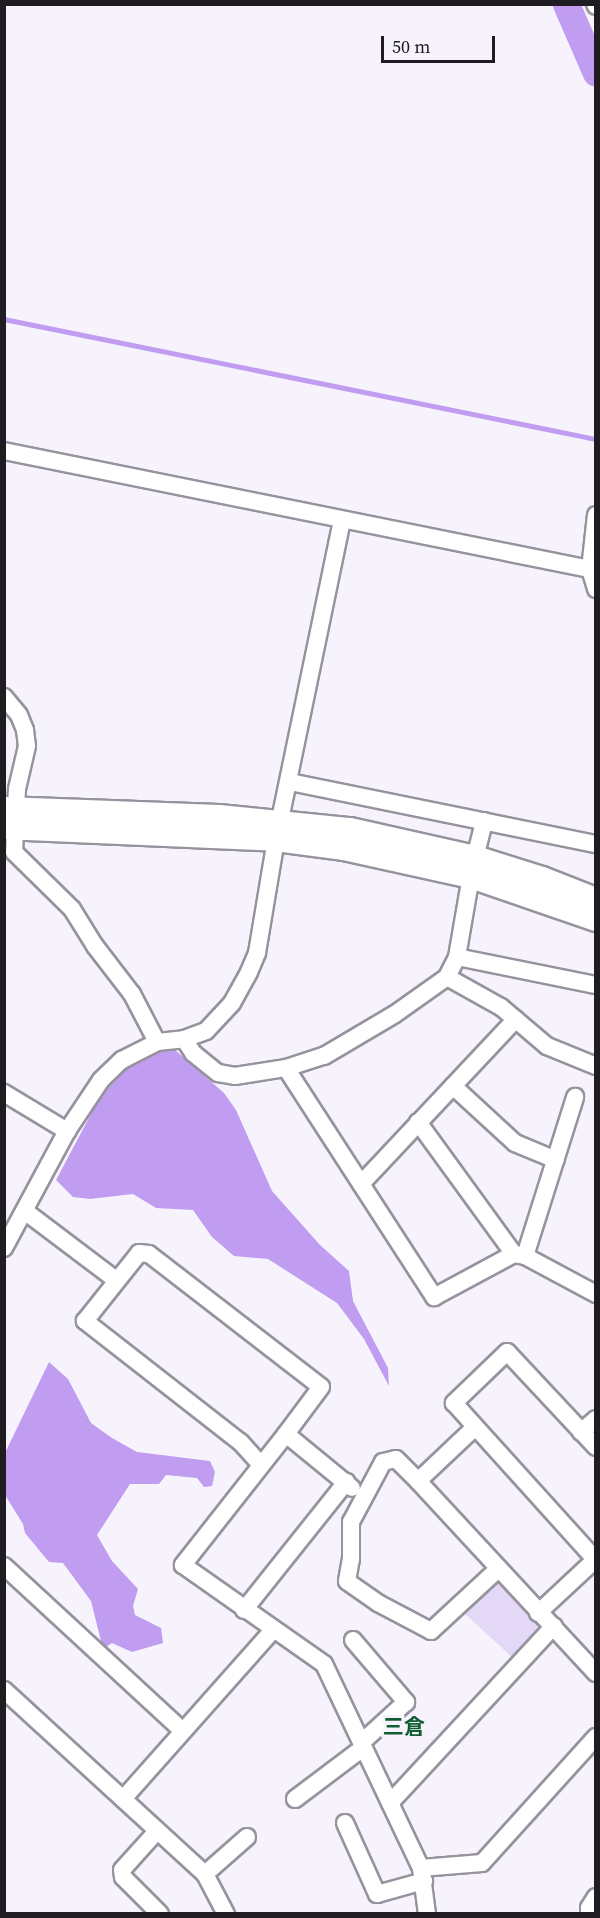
<!DOCTYPE html>
<html>
<head>
<meta charset="utf-8">
<style>
	body { margin:0 }
	#map { position:relative; width:600px; height:1918px; overflow:hidden; background:#f7f3fd; font-family:"Source Serif 4","Noto Sans JP",serif }
	div>[style] { position:absolute }
	.green>* { inset:0; background:#e4d8f7 }
	.water>* { inset:0; background:#c09df0 }
	.stream>* { height:4.5px; margin:-2.25px; padding:0 2.25px; transform-origin:2.25px; border-radius:2.25px; background:#c09df0 }
	.river>* { height:27px; margin:-13.5px; padding:0 13.5px; transform-origin:13.5px; border-radius:13.5px; background:#c09df0 }
	.roads { filter:drop-shadow(2px 0 #97939e) drop-shadow(-2px 0 #97939e) drop-shadow(0 2px #97939e) drop-shadow(0 -2px #97939e) }
	.street>* { height:16px; margin:-8px; padding:0 8px; transform-origin:8px; border-radius:8px; background:#fff }
	.secondary>* { height:24px; margin:-12px; padding:0 12px; transform-origin:12px; border-radius:12px; background:#fff }
	span { translate:-50% -50%; white-space:nowrap; text-align:center; line-height:1.15; -webkit-text-stroke:6px #f7f3fd; paint-order:stroke }
	.quarter-label { font-size:21px; color:#105d32; font-weight:700 }
	.frame { position:absolute; inset:0; border:6px solid #1f1d21; pointer-events:none }
	.scale { position:absolute; left:381px; top:36px; width:114px; height:27px; box-sizing:border-box; border:3px solid #1f1d21; border-top:0; padding-left:8px; font-size:18px; line-height:21px; white-space:nowrap; color:#1f1d21; -webkit-text-stroke:4px #f7f3fd; paint-order:stroke }
</style>
</head>
<body>
<div id="map">
	<div class="green">
		<div style="clip-path:polygon(502px 1580px,543px 1626px,542px 1632px,514px 1659px,463px 1612px,494px 1582px)"></div>
	</div>
	<div class="water">
		<div style="clip-path:polygon(174px 1049px,224px 1093px,236px 1110px,272px 1191px,320px 1245px,349px 1271px,353px 1301px,388px 1368px,389px 1386px,364px 1339px,337px 1303px,268px 1259px,234px 1256px,212px 1237px,193px 1210px,156px 1208px,133px 1194px,90px 1199px,73px 1197px,56px 1180px,100px 1097px,128px 1067px,155px 1053px)"></div>
		<div style="clip-path:polygon(49px 1362px,68px 1379px,91px 1423px,112px 1438px,137px 1452px,210px 1461px,215px 1472px,212px 1486px,204px 1487px,197px 1478px,166px 1475px,159px 1484px,130px 1484px,97px 1535px,112px 1561px,138px 1589px,133px 1606px,135px 1615px,161px 1628px,163px 1643px,132px 1652px,112px 1643px,103px 1649px,91px 1601px,63px 1563px,49px 1562px,25px 1533px,23px 1524px,5px 1495px,4px 1455px)"></div>
	</div>
	<div class="stream">
		<div style="left:4px;top:319px;width:604px;rotate:11.46deg"></div>
	</div>
	<div class="river">
		<div style="left:566px;top:4px;width:75px;rotate:66.5deg"></div>
	</div>
	<div class="roads">
		<div class="street">
			<div style="left:595px;top:4px;width:2px;rotate:63deg"></div>
			<div style="left:4px;top:451px;width:598px;rotate:11.39deg"></div>
			<div style="left:596px;top:515px;width:54px;rotate:96.3deg"></div>
			<div style="left:590px;top:569px;width:21px;rotate:73deg"></div>
			<div style="left:4px;top:697px;width:23px;rotate:50deg"></div>
			<div style="left:19px;top:715px;width:16px;rotate:68deg"></div>
			<div style="left:25px;top:730px;width:16px;rotate:83deg"></div>
			<div style="left:27px;top:746px;width:44px;rotate:103.1deg"></div>
			<div style="left:17px;top:789px;width:21px;rotate:93deg"></div>
			<div style="left:290px;top:782px;width:312px;rotate:11.5deg"></div>
			<div style="left:15px;top:827px;width:25px;rotate:92deg"></div>
			<div style="left:14px;top:852px;width:81px;rotate:44.5deg"></div>
			<div style="left:72px;top:909px;width:44px;rotate:58.1deg"></div>
			<div style="left:95px;top:946px;width:61px;rotate:52.4deg"></div>
			<div style="left:132px;top:994px;width:54px;rotate:62.5deg"></div>
			<div style="left:475px;top:858px;width:38px;rotate:-76deg"></div>
			<div style="left:457px;top:957px;width:142px;rotate:11.4deg"></div>
			<div style="left:447px;top:977px;width:62px;rotate:29.1deg"></div>
			<div style="left:501px;top:1007px;width:60px;rotate:40.3deg"></div>
			<div style="left:547px;top:1046px;width:53px;rotate:22.2deg"></div>
			<div style="left:184px;top:1039px;width:17px;rotate:57deg"></div>
			<div style="left:193px;top:1053px;width:32px;rotate:39deg"></div>
			<div style="left:218px;top:1073px;width:17px;rotate:10deg"></div>
			<div style="left:235px;top:1076px;width:52px;rotate:-8.9deg"></div>
			<div style="left:286px;top:1068px;width:40px;rotate:-18deg"></div>
			<div style="left:324px;top:1056px;width:82px;rotate:-30.6deg"></div>
			<div style="left:395px;top:1014px;width:64px;rotate:-35.4deg"></div>
			<div style="left:447px;top:977px;width:22px;rotate:-63deg"></div>
			<div style="left:457px;top:957px;width:82px;rotate:-80.2deg"></div>
			<div style="left:286px;top:1068px;width:273px;rotate:57.1deg"></div>
			<div style="left:434px;top:1297px;width:91px;rotate:-28.3deg"></div>
			<div style="left:514px;top:1254px;width:11px;rotate:10deg"></div>
			<div style="left:525px;top:1256px;width:81px;rotate:28.2deg"></div>
			<div style="left:453px;top:1086px;width:84px;rotate:42.6deg"></div>
			<div style="left:515px;top:1143px;width:44px;rotate:22.5deg"></div>
			<div style="left:4px;top:1093px;width:74px;rotate:31.1deg"></div>
			<div style="left:418px;top:1122px;width:163px;rotate:54deg"></div>
			<div style="left:361px;top:1184px;width:226px;rotate:-46.8deg"></div>
			<div style="left:26px;top:1212px;width:113px;rotate:37.1deg"></div>
			<div style="left:4px;top:1248px;width:133px;rotate:-61.7deg"></div>
			<div style="left:67px;top:1131px;width:61px;rotate:-56.3deg"></div>
			<div style="left:101px;top:1080px;width:29px;rotate:-44deg"></div>
			<div style="left:122px;top:1060px;width:39px;rotate:-27deg"></div>
			<div style="left:157px;top:1042px;width:27px;rotate:-6deg"></div>
			<div style="left:184px;top:1039px;width:23px;rotate:-20deg"></div>
			<div style="left:206px;top:1031px;width:38px;rotate:-47deg"></div>
			<div style="left:232px;top:1003px;width:35px;rotate:-61deg"></div>
			<div style="left:249px;top:972px;width:21px;rotate:-67deg"></div>
			<div style="left:257px;top:953px;width:116px;rotate:-80.5deg"></div>
			<div style="left:276px;top:839px;width:326px;rotate:-78.3deg"></div>
			<div style="left:525px;top:1256px;width:167px;rotate:-72.5deg"></div>
			<div style="left:581px;top:1432px;width:20px;rotate:-41deg"></div>
			<div style="left:286px;top:1434px;width:85px;rotate:39.3deg"></div>
			<div style="left:596px;top:1447px;width:130px;rotate:-133.1deg"></div>
			<div style="left:507px;top:1352px;width:74px;rotate:136.1deg"></div>
			<div style="left:454px;top:1403px;width:212px;rotate:47.9deg"></div>
			<div style="left:261px;top:1465px;width:31px;rotate:-132deg"></div>
			<div style="left:240px;top:1442px;width:197px;rotate:-142deg"></div>
			<div style="left:85px;top:1321px;width:87px;rotate:-51.5deg"></div>
			<div style="left:139px;top:1253px;width:10px;rotate:6deg"></div>
			<div style="left:149px;top:1254px;width:217px;rotate:37.7deg"></div>
			<div style="left:321px;top:1387px;width:59px;rotate:126.7deg"></div>
			<div style="left:286px;top:1434px;width:167px;rotate:128.2deg"></div>
			<div style="left:183px;top:1565px;width:172px;rotate:35.1deg"></div>
			<div style="left:324px;top:1664px;width:226px;rotate:64.6deg"></div>
			<div style="left:421px;top:1868px;width:46px;rotate:82.6deg"></div>
			<div style="left:418px;top:1481px;width:77px;rotate:-43.4deg"></div>
			<div style="left:4px;top:1566px;width:243px;rotate:42.7deg"></div>
			<div style="left:497px;top:1570px;width:90px;rotate:137.3deg"></div>
			<div style="left:431px;top:1631px;width:60px;rotate:-152.2deg"></div>
			<div style="left:378px;top:1603px;width:38px;rotate:-145deg"></div>
			<div style="left:347px;top:1581px;width:22px;rotate:-80deg"></div>
			<div style="left:351px;top:1559px;width:37px;rotate:-90deg"></div>
			<div style="left:351px;top:1522px;width:68px;rotate:-61.9deg"></div>
			<div style="left:383px;top:1462px;width:13px;rotate:-13deg"></div>
			<div style="left:396px;top:1459px;width:31px;rotate:45deg"></div>
			<div style="left:418px;top:1481px;width:262px;rotate:47.2deg"></div>
			<div style="left:244px;top:1610px;width:164px;rotate:-51.4deg"></div>
			<div style="left:538px;top:1613px;width:79px;rotate:-43deg"></div>
			<div style="left:353px;top:1640px;width:82px;rotate:49.5deg"></div>
			<div style="left:406px;top:1702px;width:61px;rotate:137.7deg"></div>
			<div style="left:4px;top:1690px;width:273px;rotate:42.5deg"></div>
			<div style="left:205px;top:1874px;width:45px;rotate:62.3deg"></div>
			<div style="left:123px;top:1799px;width:226px;rotate:-48.4deg"></div>
			<div style="left:295px;top:1799px;width:76px;rotate:-37deg"></div>
			<div style="left:356px;top:1753px;width:9px;rotate:-13deg"></div>
			<div style="left:390px;top:1803px;width:241px;rotate:-47.2deg"></div>
			<div style="left:345px;top:1823px;width:78px;rotate:65.7deg"></div>
			<div style="left:377px;top:1894px;width:49px;rotate:-15.5deg"></div>
			<div style="left:157px;top:1831px;width:52px;rotate:131.9deg"></div>
			<div style="left:122px;top:1870px;width:7px;rotate:82deg"></div>
			<div style="left:123px;top:1877px;width:52px;rotate:45deg"></div>
			<div style="left:421px;top:1868px;width:61px;rotate:-4.7deg"></div>
			<div style="left:482px;top:1863px;width:170px;rotate:-47.9deg"></div>
			<div style="left:205px;top:1874px;width:56px;rotate:-41.4deg"></div>
			<div style="left:589px;top:1914px;width:6px;rotate:-90deg"></div>
			<div style="left:589px;top:1908px;width:13px;rotate:-58deg"></div>
		</div>
		<div class="secondary">
			<div style="left:4px;top:809px;width:215px;rotate:2.1deg"></div>
			<div style="left:219px;top:817px;width:132px;rotate:5.7deg"></div>
			<div style="left:350px;top:830px;width:128px;rotate:12.6deg"></div>
			<div style="left:475px;top:858px;width:70px;rotate:17.4deg"></div>
			<div style="left:542px;top:879px;width:58px;rotate:21.3deg"></div>
			<div style="left:4px;top:827px;width:272px;rotate:2.5deg"></div>
			<div style="left:276px;top:839px;width:69px;rotate:7.5deg"></div>
			<div style="left:344px;top:848px;width:130px;rotate:12.4deg"></div>
			<div style="left:471px;top:876px;width:132px;rotate:19deg"></div>
		</div>
	</div>
	<div class="quarter-label">
		<span style="left:404px;top:1727px">三倉</span>
	</div>
	<div class="frame"></div>
	<div class="scale">50 m</div>
</div>
</body>
</html>
